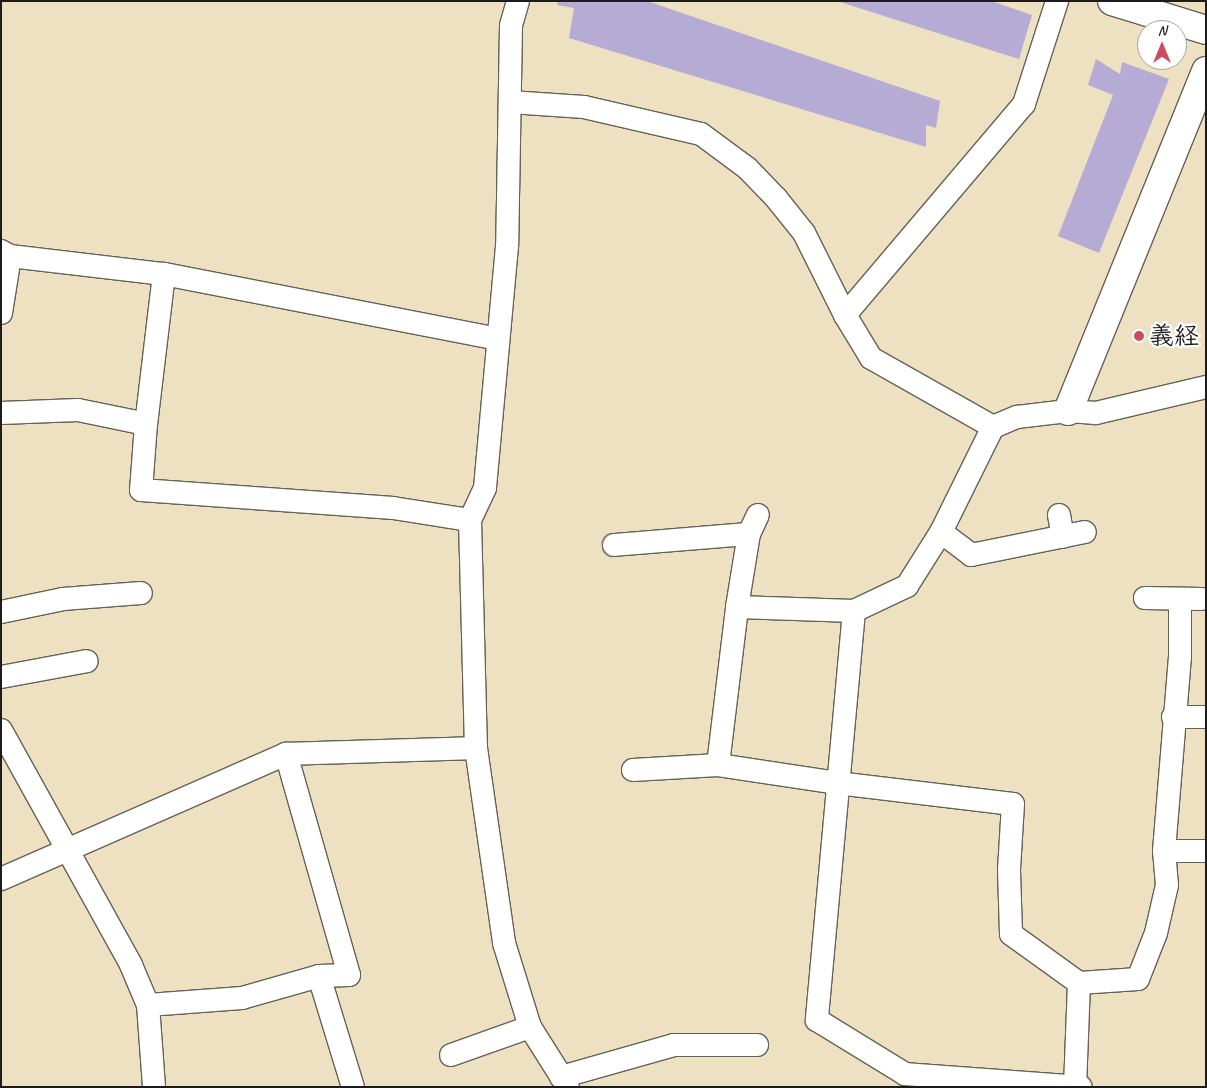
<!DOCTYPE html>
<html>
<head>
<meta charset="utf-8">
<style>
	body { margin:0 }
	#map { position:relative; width:1207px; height:1088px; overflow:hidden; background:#eee1c1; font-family:Caveat,"Klee One",sans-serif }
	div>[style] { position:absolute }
	.building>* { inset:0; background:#b5abd5 }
	.roads { filter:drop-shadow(1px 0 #666156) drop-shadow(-1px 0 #666156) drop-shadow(0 1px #666156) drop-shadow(0 -1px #666156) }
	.minor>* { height:22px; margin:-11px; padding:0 11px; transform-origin:11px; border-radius:11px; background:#fff }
	.tertiary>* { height:28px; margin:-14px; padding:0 14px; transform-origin:14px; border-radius:14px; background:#fff }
	.dots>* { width:14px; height:14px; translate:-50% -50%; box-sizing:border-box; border:2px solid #fff; border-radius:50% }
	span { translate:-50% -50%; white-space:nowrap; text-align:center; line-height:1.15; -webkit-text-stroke:4.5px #fff; paint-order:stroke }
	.poi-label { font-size:25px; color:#1c1c1c; font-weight:700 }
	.left { translate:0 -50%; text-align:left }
	.frame { position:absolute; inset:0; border:2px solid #1c1c1c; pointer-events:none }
	.north { position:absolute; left:1137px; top:20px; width:50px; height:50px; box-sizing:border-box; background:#fff; border:1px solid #a4a4a4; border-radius:50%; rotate:0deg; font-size:14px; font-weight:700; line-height:20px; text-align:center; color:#1c1c1c }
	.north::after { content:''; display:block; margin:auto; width:18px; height:22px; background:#d1495b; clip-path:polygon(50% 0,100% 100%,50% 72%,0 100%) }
</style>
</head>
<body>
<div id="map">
	<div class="building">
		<div style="clip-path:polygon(558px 1px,647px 1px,940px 101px,936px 128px,926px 125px,926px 147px,569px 38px,574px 8px,557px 5px)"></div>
		<div style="clip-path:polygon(837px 1px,991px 1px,1032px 15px,1019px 59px)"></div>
		<div style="clip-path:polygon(1096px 59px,1120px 74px,1122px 62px,1169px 79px,1099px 253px,1058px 236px,1113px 95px,1088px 85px)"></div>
	</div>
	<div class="roads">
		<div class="minor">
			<div style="left:518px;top:1px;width:26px;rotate:106deg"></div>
			<div style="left:511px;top:26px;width:220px;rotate:91deg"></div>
			<div style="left:507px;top:246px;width:243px;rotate:95.2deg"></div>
			<div style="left:485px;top:488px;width:35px;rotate:115deg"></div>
			<div style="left:470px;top:520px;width:228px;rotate:88.5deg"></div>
			<div style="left:476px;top:748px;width:197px;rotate:81.8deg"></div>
			<div style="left:504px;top:943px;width:88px;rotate:72.8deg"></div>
			<div style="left:530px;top:1027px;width:71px;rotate:57.7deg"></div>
			<div style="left:510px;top:102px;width:74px;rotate:3.9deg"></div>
			<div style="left:584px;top:107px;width:120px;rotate:13deg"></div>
			<div style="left:701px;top:134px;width:57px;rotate:36.5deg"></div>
			<div style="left:747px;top:168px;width:42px;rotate:46deg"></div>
			<div style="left:776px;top:198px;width:45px;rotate:51.3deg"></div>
			<div style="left:804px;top:233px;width:92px;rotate:63.4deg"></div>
			<div style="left:845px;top:315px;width:50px;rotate:58.8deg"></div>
			<div style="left:871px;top:358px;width:140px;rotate:29.5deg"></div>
			<div style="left:1px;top:251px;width:10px;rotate:29deg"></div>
			<div style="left:10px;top:256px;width:155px;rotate:6.7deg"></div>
			<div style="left:164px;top:274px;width:151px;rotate:96.8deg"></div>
			<div style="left:146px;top:424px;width:66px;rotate:94.3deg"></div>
			<div style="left:141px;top:490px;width:253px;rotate:4.1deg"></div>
			<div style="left:393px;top:508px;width:78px;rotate:8.9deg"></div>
			<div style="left:164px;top:274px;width:340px;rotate:11deg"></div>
			<div style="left:1px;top:313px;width:58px;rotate:-81deg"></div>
			<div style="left:845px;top:315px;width:277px;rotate:-49.7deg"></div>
			<div style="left:1024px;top:104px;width:108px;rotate:-72.2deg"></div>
			<div style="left:1px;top:413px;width:77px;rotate:-2.2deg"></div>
			<div style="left:78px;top:410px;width:69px;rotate:11.6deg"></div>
			<div style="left:1059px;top:515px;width:22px;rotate:80deg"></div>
			<div style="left:941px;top:532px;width:38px;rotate:37deg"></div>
			<div style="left:971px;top:555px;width:116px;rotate:-11.4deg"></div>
			<div style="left:614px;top:545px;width:135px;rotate:-4.7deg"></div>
			<div style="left:1145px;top:598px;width:57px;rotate:1deg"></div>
			<div style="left:737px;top:607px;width:117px;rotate:2deg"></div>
			<div style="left:854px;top:611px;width:59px;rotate:-25.3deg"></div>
			<div style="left:907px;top:586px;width:64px;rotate:-57.8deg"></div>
			<div style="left:941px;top:532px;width:117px;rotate:-63.7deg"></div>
			<div style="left:993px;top:427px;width:26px;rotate:-23deg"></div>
			<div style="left:1017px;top:417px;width:51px;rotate:-6.7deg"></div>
			<div style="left:1068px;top:411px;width:28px;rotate:4deg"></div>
			<div style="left:1096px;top:413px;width:113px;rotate:-13.3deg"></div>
			<div style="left:854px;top:611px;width:411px;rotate:95.2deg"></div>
			<div style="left:817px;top:1020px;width:103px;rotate:31.5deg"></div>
			<div style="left:905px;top:1074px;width:176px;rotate:4.2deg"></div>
			<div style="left:1px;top:612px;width:63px;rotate:-11.8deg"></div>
			<div style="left:63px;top:599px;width:78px;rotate:-4.4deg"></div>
			<div style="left:1px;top:677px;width:87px;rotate:-10.5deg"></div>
			<div style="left:1173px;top:717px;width:33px"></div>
			<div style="left:1px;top:730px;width:269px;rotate:61deg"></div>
			<div style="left:131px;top:965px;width:43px;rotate:67deg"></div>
			<div style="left:148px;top:1005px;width:94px;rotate:-4.3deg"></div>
			<div style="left:242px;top:998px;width:80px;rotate:-15.9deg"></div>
			<div style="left:319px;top:976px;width:30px;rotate:-2deg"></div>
			<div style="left:349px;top:975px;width:230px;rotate:-105.9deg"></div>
			<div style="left:718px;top:765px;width:159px;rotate:-83.1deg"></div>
			<div style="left:737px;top:607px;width:74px;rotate:-80.7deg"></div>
			<div style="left:749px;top:534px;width:21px;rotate:-65deg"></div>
			<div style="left:633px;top:770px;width:85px;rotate:-3.4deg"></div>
			<div style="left:718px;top:765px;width:120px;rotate:8.6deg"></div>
			<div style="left:837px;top:783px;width:177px;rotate:6.8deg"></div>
			<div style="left:1013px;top:804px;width:66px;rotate:93.5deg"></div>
			<div style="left:1009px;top:870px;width:64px;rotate:88.2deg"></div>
			<div style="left:1011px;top:934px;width:84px;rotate:35.8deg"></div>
			<div style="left:1079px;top:983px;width:59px;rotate:-3.9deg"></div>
			<div style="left:1138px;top:979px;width:49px;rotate:-68.6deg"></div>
			<div style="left:1156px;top:933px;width:49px;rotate:-77.1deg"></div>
			<div style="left:1167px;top:885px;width:34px;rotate:-95deg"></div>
			<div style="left:1164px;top:851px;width:42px"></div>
			<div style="left:1164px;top:851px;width:195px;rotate:-85.3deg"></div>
			<div style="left:1180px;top:657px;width:58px;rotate:-90deg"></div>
			<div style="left:1px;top:879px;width:311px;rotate:-23.7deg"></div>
			<div style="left:286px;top:754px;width:190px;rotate:-1.8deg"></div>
			<div style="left:319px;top:976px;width:116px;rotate:73deg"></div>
			<div style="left:148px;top:1005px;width:82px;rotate:85.8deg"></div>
			<div style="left:451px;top:1055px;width:84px;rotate:-19.5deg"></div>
			<div style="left:561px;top:1077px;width:117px;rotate:-15.8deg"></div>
			<div style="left:674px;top:1045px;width:83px"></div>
			<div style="left:1075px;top:1087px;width:104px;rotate:-87.8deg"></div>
		</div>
		<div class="tertiary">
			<div style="left:1112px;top:1px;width:98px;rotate:17.1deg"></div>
			<div style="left:1068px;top:411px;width:367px;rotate:-67.9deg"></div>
		</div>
	</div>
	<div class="dots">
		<div style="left:1139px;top:336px;background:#d1495b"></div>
	</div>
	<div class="poi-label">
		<span class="left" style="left:1149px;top:336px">義経</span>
	</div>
	<div class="frame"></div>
	<div class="north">N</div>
</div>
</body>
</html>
